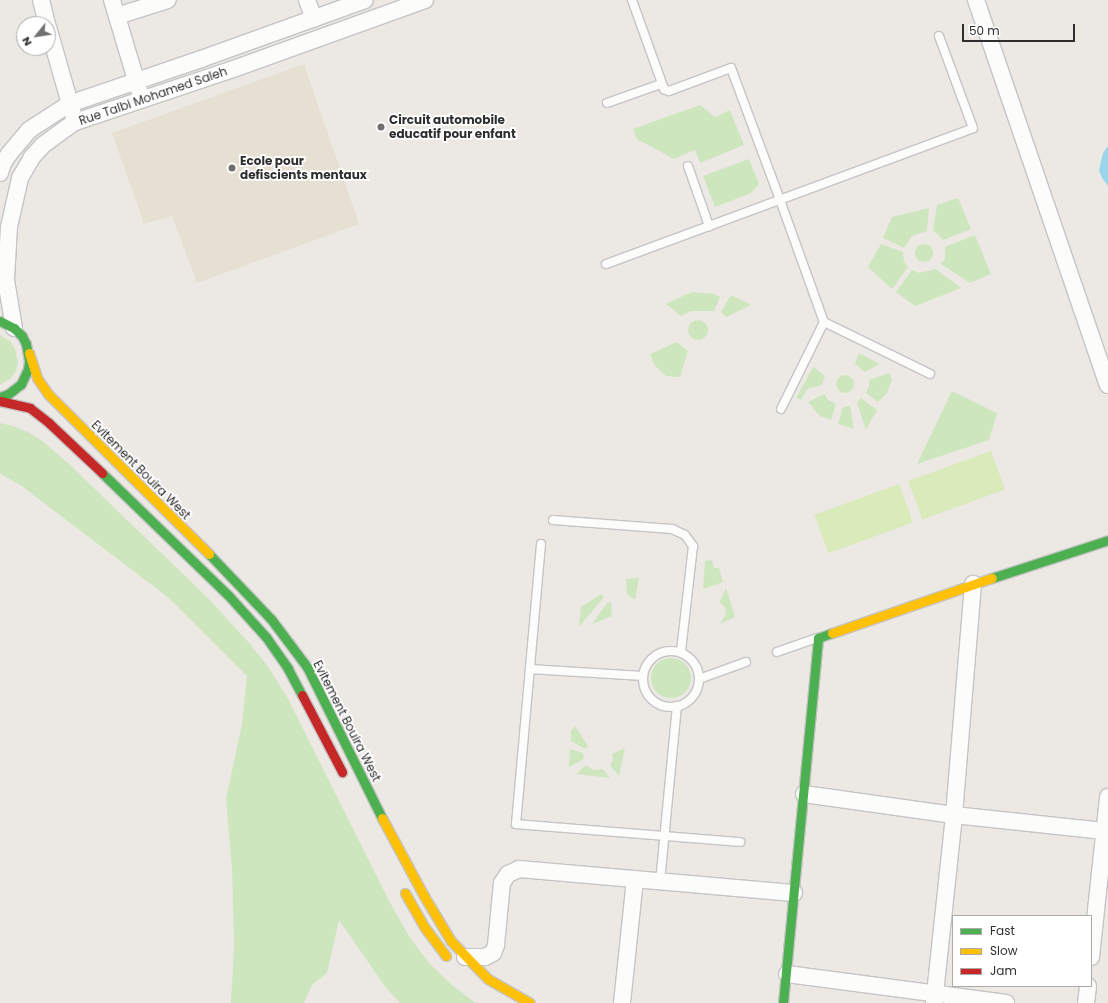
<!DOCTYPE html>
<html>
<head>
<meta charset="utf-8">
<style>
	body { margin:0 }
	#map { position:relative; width:1108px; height:1003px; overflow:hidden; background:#ece8e4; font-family:Poppins,sans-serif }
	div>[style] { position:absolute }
	.education>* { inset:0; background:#e6e0d3 }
	.green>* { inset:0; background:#cee6be }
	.round { border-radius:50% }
	.pitch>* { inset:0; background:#d9eabb; transform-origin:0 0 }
	.water>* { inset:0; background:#99d6ec }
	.roads { filter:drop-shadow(1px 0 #c5c4c5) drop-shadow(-1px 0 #c5c4c5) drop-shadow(0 1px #c5c4c5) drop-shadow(0 -1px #c5c4c5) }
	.lane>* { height:8px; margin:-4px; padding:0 4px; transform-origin:4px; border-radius:4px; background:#fcfcfb }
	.lane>.ring { margin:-4px; padding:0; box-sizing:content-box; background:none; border:8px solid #fcfcfb; border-radius:50% }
	.street>* { height:16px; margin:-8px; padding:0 8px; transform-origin:8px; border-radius:8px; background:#fcfcfb }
	.fast>* { height:9px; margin:-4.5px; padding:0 4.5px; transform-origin:4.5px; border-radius:4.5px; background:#4caf50 }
	.slow>* { height:9px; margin:-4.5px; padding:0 4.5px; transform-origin:4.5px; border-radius:4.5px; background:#ffc107 }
	.jam>* { height:9px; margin:-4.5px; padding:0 4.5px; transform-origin:4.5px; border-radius:4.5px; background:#c62828 }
	.dots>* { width:11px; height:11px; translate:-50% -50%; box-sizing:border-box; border:2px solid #fff; border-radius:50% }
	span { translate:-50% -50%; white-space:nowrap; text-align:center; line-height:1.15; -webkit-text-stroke:3.5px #fff; paint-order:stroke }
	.street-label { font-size:12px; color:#2e2e2e }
	.poi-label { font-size:12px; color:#2e2e2e; font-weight:700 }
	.left { translate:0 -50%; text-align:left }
	.legend { position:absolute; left:952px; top:915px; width:140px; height:72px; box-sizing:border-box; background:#fff; border:1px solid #ababab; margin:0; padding:5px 7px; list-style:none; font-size:12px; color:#2e2e2e }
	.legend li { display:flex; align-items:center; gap:8px; height:20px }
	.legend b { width:20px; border:1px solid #ababab }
	.north { position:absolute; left:16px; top:16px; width:40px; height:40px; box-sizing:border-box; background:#fff; border:1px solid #ababab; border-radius:50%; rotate:240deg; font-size:11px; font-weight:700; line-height:16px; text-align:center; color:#2e2e2e }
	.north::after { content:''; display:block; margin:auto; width:14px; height:18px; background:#706f6e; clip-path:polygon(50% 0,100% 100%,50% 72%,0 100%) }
	.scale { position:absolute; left:962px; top:24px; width:113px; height:18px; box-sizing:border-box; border:2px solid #2e2e2e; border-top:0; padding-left:5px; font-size:12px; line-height:14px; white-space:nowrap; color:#2e2e2e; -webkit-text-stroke:3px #fff; paint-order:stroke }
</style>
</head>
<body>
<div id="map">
	<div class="education">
		<div style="clip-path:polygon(304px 64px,359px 224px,197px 283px,172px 216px,144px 224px,112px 133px)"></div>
	</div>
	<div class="green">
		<div style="clip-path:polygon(700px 105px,715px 117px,730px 110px,744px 145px,700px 163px,695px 150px,674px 159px,637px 139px,633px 129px)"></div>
		<div style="clip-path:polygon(749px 159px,759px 184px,751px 193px,715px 207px,703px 176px)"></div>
		<div style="clip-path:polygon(958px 198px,971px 229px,943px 240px,933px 230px,937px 205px)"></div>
		<div style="clip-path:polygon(929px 208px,927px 231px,912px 236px,904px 248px,883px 238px,892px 217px)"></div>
		<div style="clip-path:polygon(975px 235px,991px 274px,970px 283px,941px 264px,945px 259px,945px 247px)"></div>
		<div style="clip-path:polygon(881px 244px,903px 252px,904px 261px,908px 267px,892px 289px,868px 267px)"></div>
		<div class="round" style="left:915px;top:244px;width:18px;height:18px"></div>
		<div style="clip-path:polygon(936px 269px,961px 288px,915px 306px,896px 292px,912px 270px,919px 273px)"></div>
		<div style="clip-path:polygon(692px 292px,713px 294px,720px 297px,714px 311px,691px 311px,681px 316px,666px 304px)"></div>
		<div style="clip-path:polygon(731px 295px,751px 305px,726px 317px,721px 312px)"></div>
		<div class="round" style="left:688px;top:320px;width:20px;height:20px"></div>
		<div style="clip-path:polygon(0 335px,11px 342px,15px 349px,18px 363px,16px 371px,11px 378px,0 385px)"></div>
		<div style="clip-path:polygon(677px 342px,688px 351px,680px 377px,666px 376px,655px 366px,650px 354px)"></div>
		<div style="clip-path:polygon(859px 353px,880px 364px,865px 372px,855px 364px)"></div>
		<div style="clip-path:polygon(813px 367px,825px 376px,822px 385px,807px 389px,801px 400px,796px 398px)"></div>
		<div style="clip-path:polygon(889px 373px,892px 379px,887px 393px,878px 402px,866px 393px,869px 386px,869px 380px)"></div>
		<div class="round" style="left:836px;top:375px;width:18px;height:18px"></div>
		<div style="clip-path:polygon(952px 391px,997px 413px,989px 440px,917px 464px)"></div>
		<div style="clip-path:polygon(824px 394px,828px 400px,836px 404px,831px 420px,820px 416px,808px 402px)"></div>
		<div style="clip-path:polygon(861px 398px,877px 410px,866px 430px,857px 403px)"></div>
		<div style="clip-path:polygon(850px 406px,854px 429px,838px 424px,843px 407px)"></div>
		<div style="clip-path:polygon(0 423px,13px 426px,30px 433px,45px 443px,69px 464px,209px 599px,250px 644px,267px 665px,287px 697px,388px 899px,409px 936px,428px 962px,453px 986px,476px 1003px,400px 1003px,386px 988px,339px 920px,327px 973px,312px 985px,304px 1003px,231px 1003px,234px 947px,232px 869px,226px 799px,242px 724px,247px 676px,169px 598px,19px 484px,0 474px)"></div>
		<div style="clip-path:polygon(712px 560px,714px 568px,719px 568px,723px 582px,703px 589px,705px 561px)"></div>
		<div style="clip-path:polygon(639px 578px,635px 600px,627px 594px,626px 579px)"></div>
		<div style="clip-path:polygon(726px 588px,735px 617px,720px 624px,725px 616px,726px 610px,723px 605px,719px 603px)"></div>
		<div style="clip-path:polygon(601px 594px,604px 597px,579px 627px,581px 607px)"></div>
		<div style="clip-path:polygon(611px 602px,612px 616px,592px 624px,607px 603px)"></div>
		<div class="round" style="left:651px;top:658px;width:40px;height:40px"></div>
		<div style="clip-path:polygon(575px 726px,588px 746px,585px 749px,571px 741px,571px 731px)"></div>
		<div style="clip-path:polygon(625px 748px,619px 776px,610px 766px,613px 760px,612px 754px)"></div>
		<div style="clip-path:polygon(570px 749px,583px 753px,584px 759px,569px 767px)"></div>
		<div style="clip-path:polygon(586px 765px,593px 770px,603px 769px,610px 778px,576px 774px)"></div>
	</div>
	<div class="pitch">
		<div style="left:991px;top:451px;width:41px;height:88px;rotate:70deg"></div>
		<div style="left:899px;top:484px;width:41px;height:90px;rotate:70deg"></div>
	</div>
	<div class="water">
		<div style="clip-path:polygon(1108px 146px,1108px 186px,1102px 178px,1099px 170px,1103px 153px)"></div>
	</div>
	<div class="roads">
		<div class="lane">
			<div style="left:632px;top:0;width:95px;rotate:70.2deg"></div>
			<div style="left:664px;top:89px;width:5px;rotate:22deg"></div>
			<div style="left:669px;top:91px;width:66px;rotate:-20.4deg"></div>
			<div style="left:731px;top:68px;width:141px;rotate:69.6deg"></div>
			<div style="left:780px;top:200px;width:130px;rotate:70.2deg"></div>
			<div style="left:824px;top:322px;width:97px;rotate:116.3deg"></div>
			<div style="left:607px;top:103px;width:57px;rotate:-19.4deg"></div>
			<div style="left:688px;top:166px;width:64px;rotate:70.7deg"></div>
			<div style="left:606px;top:264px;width:391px;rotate:-20.3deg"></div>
			<div style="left:973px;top:128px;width:98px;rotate:-110.3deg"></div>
			<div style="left:824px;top:322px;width:118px;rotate:26.1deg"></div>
			<div style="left:553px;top:520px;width:119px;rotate:4.3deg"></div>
			<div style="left:672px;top:529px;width:14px;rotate:25deg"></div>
			<div style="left:685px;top:535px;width:14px;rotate:54deg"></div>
			<div style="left:693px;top:546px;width:107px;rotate:96.5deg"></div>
			<div style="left:541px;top:544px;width:281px;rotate:95.1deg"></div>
			<div style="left:516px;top:824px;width:225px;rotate:4.6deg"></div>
			<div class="ring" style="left:643px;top:651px;width:48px;height:48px"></div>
			<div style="left:777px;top:652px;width:42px;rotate:-19.3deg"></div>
			<div style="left:530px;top:669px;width:113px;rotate:3.5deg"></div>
			<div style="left:699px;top:679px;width:50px;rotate:-19.9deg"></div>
			<div style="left:660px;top:882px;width:177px;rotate:-84.5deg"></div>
		</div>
		<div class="street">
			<div style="left:41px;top:0;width:25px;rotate:76deg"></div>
			<div style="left:112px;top:0;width:94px;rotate:73.3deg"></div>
			<div style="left:307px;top:0;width:20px;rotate:70deg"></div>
			<div style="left:976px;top:0;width:407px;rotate:71.1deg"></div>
			<div style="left:117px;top:16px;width:53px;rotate:-17.4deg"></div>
			<div style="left:48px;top:27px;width:91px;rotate:74deg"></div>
			<div style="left:0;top:173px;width:10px;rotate:-73deg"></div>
			<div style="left:3px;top:163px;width:11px;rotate:-56deg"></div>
			<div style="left:9px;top:154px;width:31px;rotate:-50deg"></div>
			<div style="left:29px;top:130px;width:48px;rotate:-33deg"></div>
			<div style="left:69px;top:104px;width:139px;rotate:-18.8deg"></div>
			<div style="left:201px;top:59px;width:174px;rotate:-19.8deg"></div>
			<div style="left:14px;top:328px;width:49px;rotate:-99.5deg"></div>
			<div style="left:6px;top:280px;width:53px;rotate:-86.8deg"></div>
			<div style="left:9px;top:227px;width:50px;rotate:-77.3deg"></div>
			<div style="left:20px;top:178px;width:24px;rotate:-60deg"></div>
			<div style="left:32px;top:157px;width:16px;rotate:-47deg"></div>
			<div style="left:43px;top:145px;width:39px;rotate:-36deg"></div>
			<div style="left:75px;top:122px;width:170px;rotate:-18.5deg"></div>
			<div style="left:236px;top:68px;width:201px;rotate:-19.8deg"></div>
			<div style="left:804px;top:794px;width:151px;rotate:8deg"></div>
			<div style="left:954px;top:815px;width:151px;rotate:6.1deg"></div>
			<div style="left:465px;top:957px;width:20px"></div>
			<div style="left:485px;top:957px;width:9px;rotate:-27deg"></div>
			<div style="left:493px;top:953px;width:9px;rotate:-69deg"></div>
			<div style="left:496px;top:945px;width:62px;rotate:-84.5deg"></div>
			<div style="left:502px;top:883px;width:11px;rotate:-56deg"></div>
			<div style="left:508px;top:874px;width:12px;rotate:-24deg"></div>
			<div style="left:519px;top:869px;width:276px;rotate:5deg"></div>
			<div style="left:1091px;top:957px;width:161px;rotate:-83.9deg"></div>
			<div style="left:787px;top:974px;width:221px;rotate:7.5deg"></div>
			<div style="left:622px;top:1003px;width:124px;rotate:-84deg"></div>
			<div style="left:934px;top:1003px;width:189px;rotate:-83.9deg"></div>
			<div style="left:954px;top:815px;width:232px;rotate:-85.3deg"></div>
			<div style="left:1086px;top:1003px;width:17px;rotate:-83deg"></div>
		</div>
		<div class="fast">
			<div style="left:0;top:321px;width:16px;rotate:27deg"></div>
			<div style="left:14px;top:328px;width:11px;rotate:45deg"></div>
			<div style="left:22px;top:336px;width:9px;rotate:63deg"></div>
			<div style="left:26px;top:344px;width:17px;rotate:80deg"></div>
			<div style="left:29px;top:361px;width:8px;rotate:97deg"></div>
			<div style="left:28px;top:369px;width:17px;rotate:115deg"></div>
			<div style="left:21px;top:384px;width:16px;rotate:142deg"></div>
			<div style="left:8px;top:394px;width:9px;rotate:159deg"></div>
			<div style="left:102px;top:473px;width:175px;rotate:44.1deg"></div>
			<div style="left:228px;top:595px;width:57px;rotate:47.9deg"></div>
			<div style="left:266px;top:637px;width:39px;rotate:55deg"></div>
			<div style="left:288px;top:669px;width:30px;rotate:62deg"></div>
			<div style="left:209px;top:554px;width:90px;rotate:46.4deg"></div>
			<div style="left:271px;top:619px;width:60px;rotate:53.1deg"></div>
			<div style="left:307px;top:667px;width:169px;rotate:63.6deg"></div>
			<div style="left:992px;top:578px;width:122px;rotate:-18.1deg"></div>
			<div style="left:783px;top:1003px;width:367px;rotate:-84.5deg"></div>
			<div style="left:818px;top:638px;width:15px;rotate:-20deg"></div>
		</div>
		<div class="slow">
			<div style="left:29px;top:353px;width:26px;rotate:72deg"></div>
			<div style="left:37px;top:378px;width:19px;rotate:55deg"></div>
			<div style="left:48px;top:394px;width:227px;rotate:44.8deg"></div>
			<div style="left:832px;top:633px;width:169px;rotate:-19deg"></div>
			<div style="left:382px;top:818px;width:89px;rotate:61.7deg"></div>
			<div style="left:424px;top:896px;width:52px;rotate:59deg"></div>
			<div style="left:451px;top:941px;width:53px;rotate:45.8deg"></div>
			<div style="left:488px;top:979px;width:48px;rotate:29.7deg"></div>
			<div style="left:405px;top:893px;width:40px;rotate:60.3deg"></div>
			<div style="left:425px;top:928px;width:35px;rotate:53deg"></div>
		</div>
		<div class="jam">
			<div style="left:0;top:401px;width:31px;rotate:13deg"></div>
			<div style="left:30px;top:408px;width:24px;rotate:38deg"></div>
			<div style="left:49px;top:423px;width:73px;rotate:43.3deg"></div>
			<div style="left:302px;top:695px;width:87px;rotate:62.5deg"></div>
		</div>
	</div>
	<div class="dots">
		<div style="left:381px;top:127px;background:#706f6e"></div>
		<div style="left:232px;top:168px;background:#706f6e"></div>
	</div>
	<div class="street-label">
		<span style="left:153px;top:96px;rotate:-19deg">Rue Talbi Mohamed Saleh</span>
		<span style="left:141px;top:470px;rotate:45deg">Evitement Bouira West</span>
		<span style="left:347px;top:721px;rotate:63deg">Evitement Bouira West</span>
	</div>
	<div class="poi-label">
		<span class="left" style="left:389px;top:127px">Circuit automobile<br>educatif pour enfant</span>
		<span class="left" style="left:240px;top:168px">Ecole pour<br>defiscients mentaux</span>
	</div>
	<ul class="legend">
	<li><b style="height:5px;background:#4caf50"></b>Fast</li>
	<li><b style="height:5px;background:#ffc107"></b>Slow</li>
	<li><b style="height:5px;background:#c62828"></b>Jam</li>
	</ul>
	<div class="north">N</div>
	<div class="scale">50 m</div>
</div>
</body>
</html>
